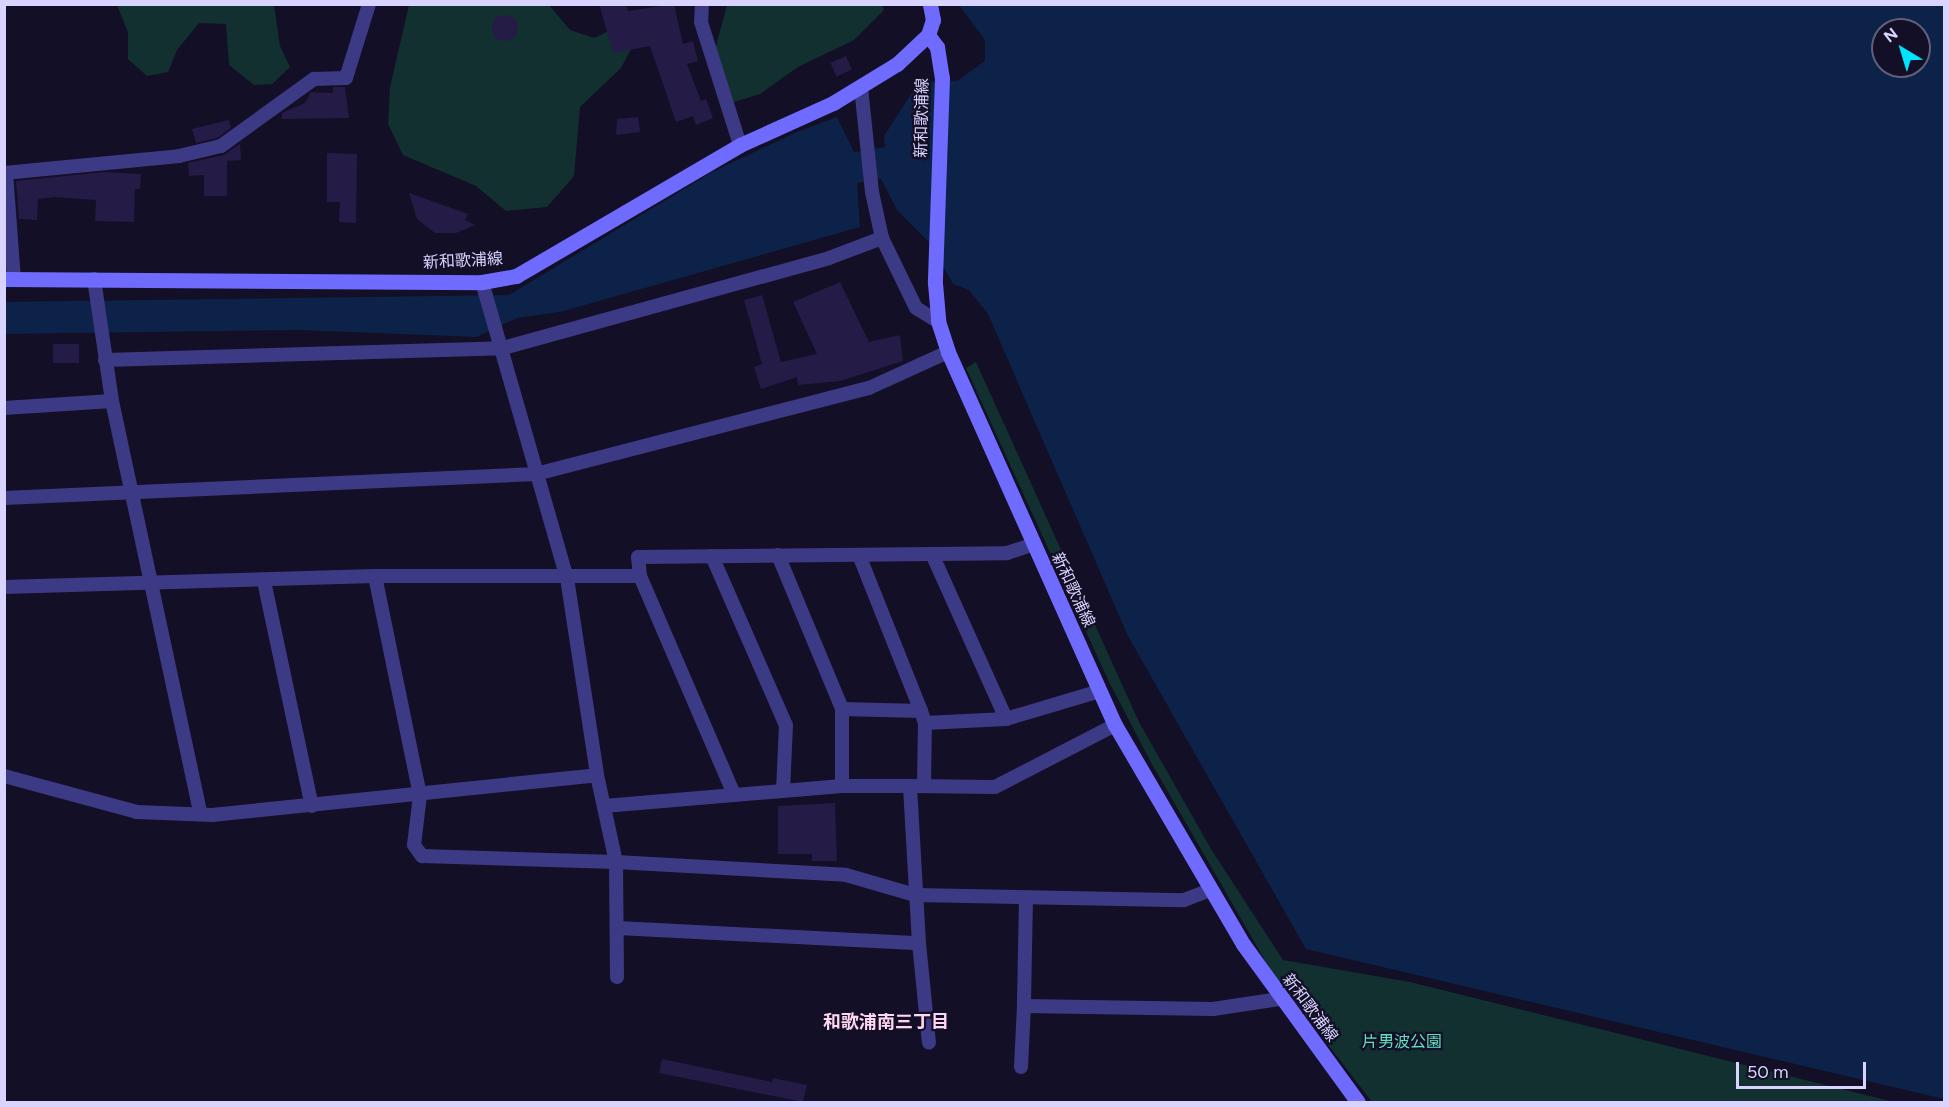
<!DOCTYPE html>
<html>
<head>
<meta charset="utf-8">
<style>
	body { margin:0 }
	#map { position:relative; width:1949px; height:1107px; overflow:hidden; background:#130f26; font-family:Figtree,"Noto Sans JP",sans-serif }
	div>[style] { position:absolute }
	.green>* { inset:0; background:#12302f }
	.water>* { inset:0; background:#0c2248 }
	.building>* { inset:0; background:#241b47; transform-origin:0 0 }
	.round { border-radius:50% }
	.street>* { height:14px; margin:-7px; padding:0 7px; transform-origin:7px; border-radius:7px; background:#3d3a85 }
	.secondary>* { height:15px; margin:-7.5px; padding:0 7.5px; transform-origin:7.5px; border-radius:7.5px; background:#6f6bff }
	span { translate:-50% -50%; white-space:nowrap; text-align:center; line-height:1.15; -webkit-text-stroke:4.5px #130f26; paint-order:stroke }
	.street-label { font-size:16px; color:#d9d4ff }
	.park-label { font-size:16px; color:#5fe0c0 }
	.neighbourhood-label { font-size:18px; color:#ffd6f0; font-weight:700 }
	.frame { position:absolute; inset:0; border:6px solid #d9d4ff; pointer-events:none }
	.north { position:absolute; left:1871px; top:18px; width:60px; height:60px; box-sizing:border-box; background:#130f26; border:2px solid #625e7d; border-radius:50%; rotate:322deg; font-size:16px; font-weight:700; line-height:24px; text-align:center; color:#d9d4ff }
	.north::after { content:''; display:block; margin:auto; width:21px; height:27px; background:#00e5ff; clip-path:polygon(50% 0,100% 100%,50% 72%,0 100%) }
	.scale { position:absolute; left:1736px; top:1062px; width:130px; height:27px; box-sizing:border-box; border:3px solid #d9d4ff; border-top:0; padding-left:8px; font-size:18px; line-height:21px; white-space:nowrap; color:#d9d4ff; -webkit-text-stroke:4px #130f26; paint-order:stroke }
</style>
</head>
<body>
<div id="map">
	<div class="green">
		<div style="clip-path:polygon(882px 4px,884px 10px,854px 40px,798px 67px,760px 94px,734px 102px,719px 83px,715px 50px,727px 5px)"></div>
		<div style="clip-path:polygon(117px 5px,274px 5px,280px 46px,290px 67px,272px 84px,254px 85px,229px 65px,226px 24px,199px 23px,177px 50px,168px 72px,147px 76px,128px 59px,128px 32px)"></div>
		<div style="clip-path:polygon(409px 5px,549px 5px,570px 30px,594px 38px,619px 26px,639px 34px,621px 68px,580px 107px,574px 176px,547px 207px,506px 211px,476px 186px,403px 155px,388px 124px,390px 87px)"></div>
		<div style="clip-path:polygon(976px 362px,1139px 722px,1211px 849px,1283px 960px,1410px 982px,1894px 1102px,1372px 1102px,1270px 969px,1153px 766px,1109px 682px,966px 368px)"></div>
	</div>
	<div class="water">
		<div style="clip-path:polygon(evenodd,959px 5px,1944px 5px,1944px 1099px,1306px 949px,1128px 636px,988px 314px,969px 290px,953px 284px,931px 244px,897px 210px,881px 179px,857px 183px,860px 227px,560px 312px,517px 318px,476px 337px,298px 330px,5px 334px,4px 302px,509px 295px,712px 172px,797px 132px,837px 117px,854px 152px,885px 147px,884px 136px,919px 82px,957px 81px,985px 61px,985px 40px,959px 5px,1883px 30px,1919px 30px,1919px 66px,1883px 66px,1883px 30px)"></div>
	</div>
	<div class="building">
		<div style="clip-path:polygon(599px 4px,625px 4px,628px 11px,674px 4px,683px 44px,693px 41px,698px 61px,687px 64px,701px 101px,706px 99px,713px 118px,696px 125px,693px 116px,676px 122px,650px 46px,613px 53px)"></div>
		<div class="round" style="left:492px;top:15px;width:26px;height:26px"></div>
		<div style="left:846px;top:56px;width:15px;height:17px;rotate:67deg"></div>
		<div style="clip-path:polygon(333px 87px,345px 87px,349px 118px,282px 119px,282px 113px,305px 103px,311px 92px,333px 93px)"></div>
		<div style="clip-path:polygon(638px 117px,640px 132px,616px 135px,617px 119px)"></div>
		<div style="clip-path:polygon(229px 120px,231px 128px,217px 138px,196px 143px,192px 129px)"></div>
		<div style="clip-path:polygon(240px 144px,241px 160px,227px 161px,227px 196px,204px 196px,204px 175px,189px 176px,188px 163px,224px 155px)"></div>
		<div style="clip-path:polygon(327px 153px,357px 154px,356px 223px,339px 222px,340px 202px,327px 202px)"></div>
		<div style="clip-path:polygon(104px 172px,141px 174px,140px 189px,135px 189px,134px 222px,95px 221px,96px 200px,54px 197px,38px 199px,37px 220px,19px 219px,16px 181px)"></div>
		<div style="clip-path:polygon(409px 193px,468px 214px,465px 220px,475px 225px,456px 233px,435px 233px,417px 219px)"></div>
		<div style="clip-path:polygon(840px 282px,869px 342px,900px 335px,903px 361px,840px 381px,798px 385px,797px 377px,761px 389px,754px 367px,762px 364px,744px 300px,762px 295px,781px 362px,817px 354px,793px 302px)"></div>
		<div style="left:79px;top:344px;width:19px;height:26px;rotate:90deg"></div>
		<div style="clip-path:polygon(835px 803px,837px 861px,812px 861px,812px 854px,778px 854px,778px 806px)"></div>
		<div style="clip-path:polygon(662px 1059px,772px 1082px,773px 1078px,807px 1085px,803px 1102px,659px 1073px)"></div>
	</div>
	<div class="street">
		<div style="left:702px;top:4px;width:18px;rotate:93deg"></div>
		<div style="left:701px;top:22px;width:129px;rotate:72.4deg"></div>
		<div style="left:4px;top:173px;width:176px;rotate:-5.5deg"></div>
		<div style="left:179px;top:156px;width:43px;rotate:-13.4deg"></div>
		<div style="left:221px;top:146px;width:115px;rotate:-35.8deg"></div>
		<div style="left:314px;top:79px;width:32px;rotate:-2deg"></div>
		<div style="left:346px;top:78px;width:77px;rotate:-72.7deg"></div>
		<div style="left:6px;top:173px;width:106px;rotate:85.7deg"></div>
		<div style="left:882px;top:238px;width:78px;rotate:64.1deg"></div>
		<div style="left:916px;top:308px;width:26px;rotate:31deg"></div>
		<div style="left:94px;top:279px;width:123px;rotate:81.6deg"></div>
		<div style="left:112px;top:401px;width:419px;rotate:77.9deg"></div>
		<div style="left:482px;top:282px;width:308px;rotate:74deg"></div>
		<div style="left:567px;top:578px;width:199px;rotate:81.3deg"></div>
		<div style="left:597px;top:775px;width:89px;rotate:77.7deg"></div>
		<div style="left:616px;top:862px;width:230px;rotate:3.2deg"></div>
		<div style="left:846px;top:875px;width:72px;rotate:16.2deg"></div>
		<div style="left:915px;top:895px;width:269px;rotate:1.1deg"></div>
		<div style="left:1184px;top:900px;width:28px;rotate:-21deg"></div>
		<div style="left:105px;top:360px;width:398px;rotate:-1.7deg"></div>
		<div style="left:503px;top:348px;width:338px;rotate:-15.4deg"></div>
		<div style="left:829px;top:258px;width:57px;rotate:-20.7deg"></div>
		<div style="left:882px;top:238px;width:47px;rotate:-102.3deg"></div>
		<div style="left:872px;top:192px;width:106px;rotate:-96deg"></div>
		<div style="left:4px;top:408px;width:108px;rotate:-3.7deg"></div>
		<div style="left:4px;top:498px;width:533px;rotate:-2.58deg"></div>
		<div style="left:536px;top:474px;width:344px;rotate:-14.5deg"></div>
		<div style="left:869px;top:388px;width:87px;rotate:-24.5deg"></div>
		<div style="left:932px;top:554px;width:181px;rotate:65.8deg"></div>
		<div style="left:1006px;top:719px;width:98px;rotate:-16.6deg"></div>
		<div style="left:778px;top:555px;width:167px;rotate:67.4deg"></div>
		<div style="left:842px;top:709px;width:79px;rotate:1.5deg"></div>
		<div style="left:921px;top:711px;width:13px;rotate:72deg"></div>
		<div style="left:925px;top:723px;width:81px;rotate:-2.8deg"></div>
		<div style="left:859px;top:555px;width:168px;rotate:68.3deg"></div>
		<div style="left:712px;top:556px;width:184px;rotate:66.4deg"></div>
		<div style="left:786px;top:725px;width:65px;rotate:92.6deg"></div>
		<div style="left:375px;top:576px;width:224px;rotate:78.4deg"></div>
		<div style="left:420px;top:795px;width:50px;rotate:96.8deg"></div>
		<div style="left:414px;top:845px;width:14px;rotate:54deg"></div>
		<div style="left:422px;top:856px;width:194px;rotate:1.8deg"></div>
		<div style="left:616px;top:862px;width:115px;rotate:89.5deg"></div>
		<div style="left:640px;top:576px;width:237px;rotate:66.7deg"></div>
		<div style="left:264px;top:581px;width:230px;rotate:78deg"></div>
		<div style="left:4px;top:587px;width:371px;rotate:-1.7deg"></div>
		<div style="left:375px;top:576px;width:265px"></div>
		<div style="left:640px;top:576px;width:19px;rotate:-96deg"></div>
		<div style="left:638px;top:557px;width:369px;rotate:-0.6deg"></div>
		<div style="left:1007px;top:553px;width:26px;rotate:-18deg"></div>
		<div style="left:4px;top:776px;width:138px;rotate:15.1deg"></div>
		<div style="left:137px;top:812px;width:75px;rotate:2.3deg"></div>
		<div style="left:212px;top:815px;width:387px;rotate:-5.9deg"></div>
		<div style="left:910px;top:786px;width:85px;rotate:0.7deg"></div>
		<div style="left:995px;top:787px;width:135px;rotate:-27.3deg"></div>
		<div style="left:924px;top:786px;width:63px;rotate:-89.1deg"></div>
		<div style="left:604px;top:806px;width:239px;rotate:-4.8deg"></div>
		<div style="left:842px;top:786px;width:77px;rotate:-90deg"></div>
		<div style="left:1026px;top:898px;width:108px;rotate:91.1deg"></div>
		<div style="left:1024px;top:1006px;width:189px;rotate:0.9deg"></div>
		<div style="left:1213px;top:1009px;width:67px;rotate:-8.6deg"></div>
		<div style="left:618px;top:928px;width:301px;rotate:2.9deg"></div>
		<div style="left:919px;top:943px;width:157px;rotate:-93.3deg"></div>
		<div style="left:910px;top:786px;width:68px;rotate:180deg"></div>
		<div style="left:919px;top:943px;width:100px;rotate:84.3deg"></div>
		<div style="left:1021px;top:1067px;width:61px;rotate:-87.2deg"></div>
	</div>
	<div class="secondary">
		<div style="left:928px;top:35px;width:15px;rotate:53deg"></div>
		<div style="left:937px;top:47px;width:31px;rotate:81deg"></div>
		<div style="left:942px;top:78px;width:205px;rotate:92deg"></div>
		<div style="left:935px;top:283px;width:38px;rotate:85deg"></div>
		<div style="left:938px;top:321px;width:33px;rotate:72deg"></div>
		<div style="left:948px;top:352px;width:409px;rotate:65.9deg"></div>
		<div style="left:1115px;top:725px;width:254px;rotate:59.7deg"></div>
		<div style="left:1243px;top:944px;width:195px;rotate:54deg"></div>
		<div style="left:4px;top:279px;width:478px;rotate:0.4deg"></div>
		<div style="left:482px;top:282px;width:35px;rotate:-10deg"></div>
		<div style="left:516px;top:276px;width:259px;rotate:-30.3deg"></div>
		<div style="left:740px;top:145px;width:102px;rotate:-24.3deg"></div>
		<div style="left:833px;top:103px;width:75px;rotate:-31.4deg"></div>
		<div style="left:897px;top:64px;width:42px;rotate:-43.1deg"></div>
		<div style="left:928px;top:35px;width:16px;rotate:-72deg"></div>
		<div style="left:933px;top:20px;width:16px;rotate:-101deg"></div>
	</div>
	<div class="street-label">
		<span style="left:922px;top:118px;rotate:-89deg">新和歌浦線</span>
		<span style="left:463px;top:261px;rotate:-3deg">新和歌浦線</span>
		<span style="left:1073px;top:590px;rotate:65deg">新和歌浦線</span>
		<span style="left:1310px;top:1008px;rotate:53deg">新和歌浦線</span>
	</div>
	<div class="park-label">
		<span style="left:1402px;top:1042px">片男波公園</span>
	</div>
	<div class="neighbourhood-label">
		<span style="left:886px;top:1022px">和歌浦南三丁目</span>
	</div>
	<div class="frame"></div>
	<div class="north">N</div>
	<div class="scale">50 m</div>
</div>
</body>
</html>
